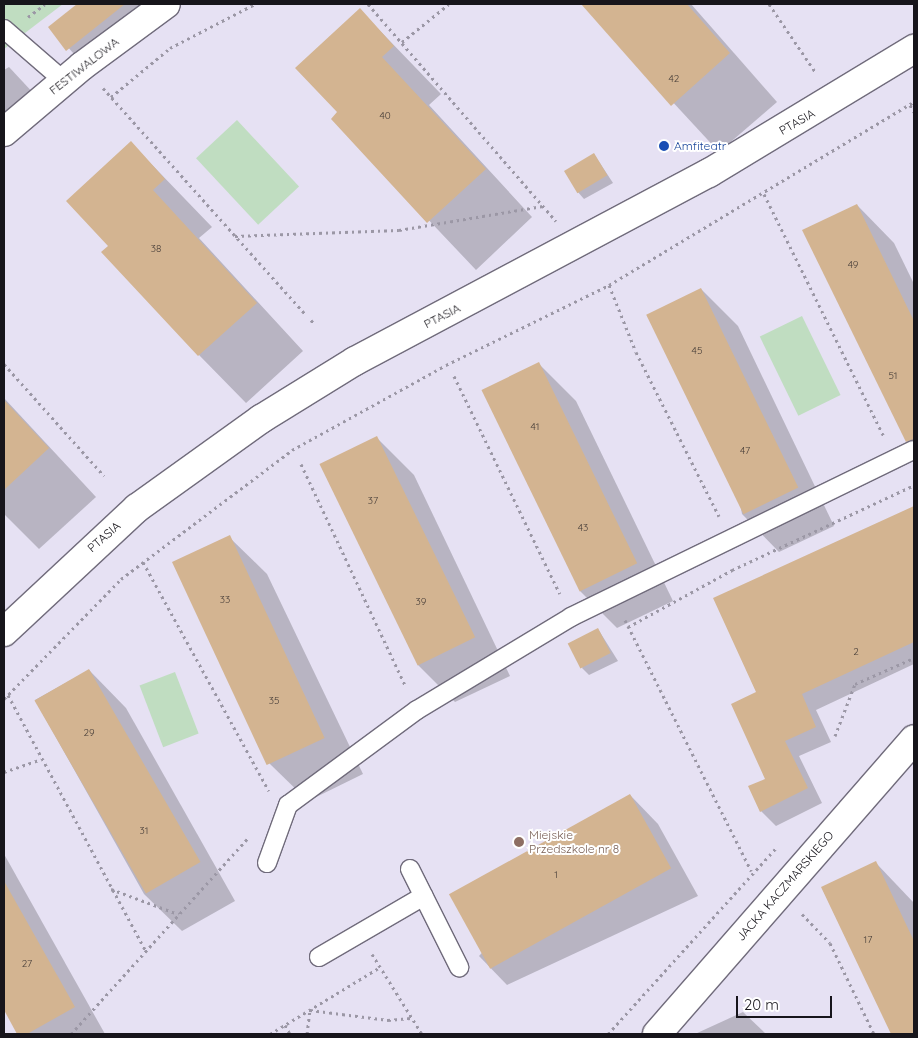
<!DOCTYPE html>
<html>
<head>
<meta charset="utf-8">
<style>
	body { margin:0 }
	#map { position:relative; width:918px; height:1038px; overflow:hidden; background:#e6e1f3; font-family:Quicksand,sans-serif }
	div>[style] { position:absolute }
	.green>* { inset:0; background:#c0ddc1; transform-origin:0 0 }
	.shadow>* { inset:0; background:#0003 }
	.building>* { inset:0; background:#d3b491; transform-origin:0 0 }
	.path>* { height:3px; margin-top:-1.5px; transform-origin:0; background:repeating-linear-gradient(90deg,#9b97a5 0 2.5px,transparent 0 6.5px) }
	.roads { filter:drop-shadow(1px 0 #706b7b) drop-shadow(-1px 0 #706b7b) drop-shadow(0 1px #706b7b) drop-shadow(0 -1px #706b7b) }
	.service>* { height:18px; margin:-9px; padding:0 9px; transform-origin:9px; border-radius:9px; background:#fff }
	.minor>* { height:28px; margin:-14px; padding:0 14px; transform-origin:14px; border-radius:14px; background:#fff }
	.tertiary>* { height:28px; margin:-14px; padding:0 14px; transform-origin:14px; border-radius:14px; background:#fff }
	.dots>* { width:14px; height:14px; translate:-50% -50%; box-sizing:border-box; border:2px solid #fff; border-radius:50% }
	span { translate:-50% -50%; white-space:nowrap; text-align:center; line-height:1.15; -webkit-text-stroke:4px #fff; paint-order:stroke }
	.number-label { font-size:10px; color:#463d38 }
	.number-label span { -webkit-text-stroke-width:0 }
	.street-label { font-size:12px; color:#17151b }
	.transit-label { font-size:12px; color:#164399 }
	.left { translate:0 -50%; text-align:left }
	.education-label { font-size:12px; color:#785e54 }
	.frame { position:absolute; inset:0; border:5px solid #17151b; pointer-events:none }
	.scale { position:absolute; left:736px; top:996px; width:96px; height:22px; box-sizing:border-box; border:2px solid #17151b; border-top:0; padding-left:6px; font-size:15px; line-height:18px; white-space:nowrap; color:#17151b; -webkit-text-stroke:4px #fff; paint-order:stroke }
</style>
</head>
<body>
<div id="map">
	<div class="green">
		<div style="clip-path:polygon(4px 4px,63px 4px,4px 49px)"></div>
		<div style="left:237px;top:120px;width:91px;height:56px;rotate:47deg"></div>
		<div style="left:802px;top:316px;width:88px;height:47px;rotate:64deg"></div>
		<div style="left:175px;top:672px;width:66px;height:38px;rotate:69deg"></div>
	</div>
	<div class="shadow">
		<div style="clip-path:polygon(79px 4px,175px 4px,90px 72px,50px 27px)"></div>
		<div style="clip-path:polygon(582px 4px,691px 4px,777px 102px,719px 152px)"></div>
		<div style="clip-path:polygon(360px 10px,441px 94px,429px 105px,532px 217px,476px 270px,333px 119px,339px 113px)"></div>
		<div style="clip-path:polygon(9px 67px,50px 111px,4px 149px,4px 70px)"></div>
		<div style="clip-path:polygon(131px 143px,212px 227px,199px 238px,303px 351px,246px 403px,199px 355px,110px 246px)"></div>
		<div style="clip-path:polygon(594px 154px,613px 183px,584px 199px,577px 191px)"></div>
		<div style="clip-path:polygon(857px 205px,894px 243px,914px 284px,914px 443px,901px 429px)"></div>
		<div style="clip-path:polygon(701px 289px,738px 326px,834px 526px,779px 552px,742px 514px)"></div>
		<div style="clip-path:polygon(539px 364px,576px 401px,673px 601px,617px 628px,580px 591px)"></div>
		<div style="clip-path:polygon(4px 398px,96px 497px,39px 549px,4px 514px)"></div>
		<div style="clip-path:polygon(377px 438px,414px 475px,510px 676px,455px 702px,418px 665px)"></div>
		<div style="clip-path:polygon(914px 508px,914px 664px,816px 710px,831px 742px,799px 756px,822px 803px,776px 826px,761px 811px,767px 779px,757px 693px,715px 599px)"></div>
		<div style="clip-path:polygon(229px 537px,267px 574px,363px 774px,308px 801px,270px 764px,174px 563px)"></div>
		<div style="clip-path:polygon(598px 629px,618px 661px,589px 675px,582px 668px)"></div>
		<div style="clip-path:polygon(89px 670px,126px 708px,235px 901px,182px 931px,144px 894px,35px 700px)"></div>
		<div style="clip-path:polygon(630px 795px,658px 824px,698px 896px,507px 985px,479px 956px)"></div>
		<div style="clip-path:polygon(4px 854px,105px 1034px,19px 1034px,4px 1008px)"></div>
		<div style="clip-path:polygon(876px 863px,914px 903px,914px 1034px,892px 1034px,822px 888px)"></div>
		<div style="clip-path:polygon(743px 1012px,766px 1034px,695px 1034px)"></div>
	</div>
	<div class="building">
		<div style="clip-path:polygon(77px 4px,125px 4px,66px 51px,48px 27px)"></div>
		<div style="clip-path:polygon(581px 4px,687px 4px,730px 53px,671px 106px)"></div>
		<div style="clip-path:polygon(360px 8px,394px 46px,382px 57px,486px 169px,427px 223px,331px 119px,337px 112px,295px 68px)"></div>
		<div style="clip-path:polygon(131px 141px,165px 179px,153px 190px,257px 303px,198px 356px,101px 252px,108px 246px,66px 201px)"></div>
		<div style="left:594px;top:153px;width:26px;height:35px;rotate:59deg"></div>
		<div style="clip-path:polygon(857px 204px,914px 321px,914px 439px,906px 442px,802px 230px)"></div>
		<div style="left:701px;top:288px;width:222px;height:61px;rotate:64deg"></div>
		<div style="left:539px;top:362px;width:224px;height:64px;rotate:64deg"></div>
		<div style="clip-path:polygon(4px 400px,49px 448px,4px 490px)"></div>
		<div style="left:377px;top:436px;width:224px;height:64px;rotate:64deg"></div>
		<div style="clip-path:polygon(914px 506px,914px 642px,802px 694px,816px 727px,785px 741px,808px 788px,760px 812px,748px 786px,765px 779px,731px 704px,756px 692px,713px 598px)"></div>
		<div style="left:230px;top:535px;width:224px;height:64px;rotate:65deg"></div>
		<div style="left:598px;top:628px;width:28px;height:34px;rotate:63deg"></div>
		<div style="left:89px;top:669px;width:223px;height:63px;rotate:60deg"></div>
		<div style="left:630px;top:794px;width:85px;height:207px;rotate:61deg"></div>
		<div style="clip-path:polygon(876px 861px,914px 941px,914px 1034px,891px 1034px,821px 887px)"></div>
		<div style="clip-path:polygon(4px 881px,75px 1007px,27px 1034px,17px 1034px,4px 1010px)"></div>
	</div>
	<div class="path">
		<div style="left:368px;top:4px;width:287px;rotate:49.1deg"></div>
		<div style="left:769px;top:4px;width:83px;rotate:55.7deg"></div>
		<div style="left:28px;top:17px;width:21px;rotate:-37deg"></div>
		<div style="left:402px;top:42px;width:60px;rotate:-39deg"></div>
		<div style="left:103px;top:88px;width:305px;rotate:48.2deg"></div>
		<div style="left:111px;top:97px;width:77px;rotate:-39.7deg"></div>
		<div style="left:170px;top:48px;width:96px;rotate:-27.4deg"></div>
		<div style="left:910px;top:105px;width:8px;rotate:60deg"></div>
		<div style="left:764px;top:194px;width:271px;rotate:63.7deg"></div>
		<div style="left:235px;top:236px;width:164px;rotate:-2.1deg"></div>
		<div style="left:399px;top:230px;width:146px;rotate:-9.5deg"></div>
		<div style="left:609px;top:285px;width:72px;rotate:68.1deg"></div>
		<div style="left:636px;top:352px;width:184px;rotate:63.2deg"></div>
		<div style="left:311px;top:320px;width:6px;rotate:51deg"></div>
		<div style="left:4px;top:364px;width:150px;rotate:48.2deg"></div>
		<div style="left:454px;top:376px;width:242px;rotate:64.1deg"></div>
		<div style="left:301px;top:464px;width:246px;rotate:64.8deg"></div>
		<div style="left:143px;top:562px;width:261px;rotate:61.2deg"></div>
		<div style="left:625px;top:620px;width:281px;rotate:63.3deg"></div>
		<div style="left:628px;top:627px;width:119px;rotate:-28.7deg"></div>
		<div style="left:732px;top:570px;width:201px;rotate:-25deg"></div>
		<div style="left:8px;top:695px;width:291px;rotate:61.7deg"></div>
		<div style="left:4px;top:699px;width:168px;rotate:-45.7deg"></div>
		<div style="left:121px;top:579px;width:214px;rotate:-37deg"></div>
		<div style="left:292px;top:450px;width:176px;rotate:-28.9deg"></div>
		<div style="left:446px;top:365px;width:182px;rotate:-26.1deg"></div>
		<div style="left:609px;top:285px;width:356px;rotate:-31deg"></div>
		<div style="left:835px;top:736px;width:56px;rotate:-69deg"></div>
		<div style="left:855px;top:684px;width:64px;rotate:-23.8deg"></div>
		<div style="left:4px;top:772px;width:39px;rotate:-19deg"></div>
		<div style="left:111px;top:889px;width:72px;rotate:20.5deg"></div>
		<div style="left:802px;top:914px;width:40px;rotate:46deg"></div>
		<div style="left:830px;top:943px;width:101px;rotate:64.2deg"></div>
		<div style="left:372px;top:954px;width:94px;rotate:58deg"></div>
		<div style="left:285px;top:1025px;width:10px;rotate:61deg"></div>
		<div style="left:71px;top:1034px;width:264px;rotate:-47.9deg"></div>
		<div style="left:270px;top:1034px;width:129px;rotate:-31.3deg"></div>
		<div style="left:307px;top:1034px;width:24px;rotate:-83deg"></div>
		<div style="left:310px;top:1010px;width:79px;rotate:7.3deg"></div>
		<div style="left:388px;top:1020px;width:23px;rotate:-5deg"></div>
		<div style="left:608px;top:1034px;width:252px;rotate:-47.9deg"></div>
	</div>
	<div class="roads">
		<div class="service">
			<div style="left:4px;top:29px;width:79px;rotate:40.9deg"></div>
			<div style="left:267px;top:863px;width:62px;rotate:-70.1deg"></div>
			<div style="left:288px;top:805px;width:160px;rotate:-36.4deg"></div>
			<div style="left:417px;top:710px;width:180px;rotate:-31.1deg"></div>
			<div style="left:571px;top:617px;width:381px;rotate:-26deg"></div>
			<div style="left:410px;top:869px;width:110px;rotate:63.4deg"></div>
			<div style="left:319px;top:957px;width:121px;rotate:-30.2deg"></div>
		</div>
		<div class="minor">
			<div style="left:4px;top:132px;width:102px;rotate:-40.2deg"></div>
			<div style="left:82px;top:66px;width:104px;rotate:-36.4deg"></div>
			<div style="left:657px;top:1034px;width:391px;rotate:-48.9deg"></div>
		</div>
		<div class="tertiary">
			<div style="left:4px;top:632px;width:182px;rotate:-43deg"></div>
			<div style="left:137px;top:508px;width:153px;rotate:-35.7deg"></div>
			<div style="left:261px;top:419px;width:110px;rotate:-31.7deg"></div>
			<div style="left:355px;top:361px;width:401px;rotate:-28deg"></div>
			<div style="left:709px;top:173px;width:240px;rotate:-31.2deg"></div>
		</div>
	</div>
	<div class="dots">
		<div style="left:664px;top:146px;background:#1a4fb4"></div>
		<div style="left:519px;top:842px;background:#8d6e63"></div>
	</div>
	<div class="number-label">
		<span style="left:674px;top:79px">42</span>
		<span style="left:385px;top:116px">40</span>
		<span style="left:156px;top:249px">38</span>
		<span style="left:853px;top:265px">49</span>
		<span style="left:697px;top:351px">45</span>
		<span style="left:893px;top:376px">51</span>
		<span style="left:535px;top:427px">41</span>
		<span style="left:745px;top:451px">47</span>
		<span style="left:373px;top:501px">37</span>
		<span style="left:583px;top:528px">43</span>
		<span style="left:225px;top:600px">33</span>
		<span style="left:421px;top:602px">39</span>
		<span style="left:856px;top:652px">2</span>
		<span style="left:274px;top:701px">35</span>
		<span style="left:89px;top:733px">29</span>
		<span style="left:144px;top:831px">31</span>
		<span style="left:556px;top:875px">1</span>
		<span style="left:868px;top:940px">17</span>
		<span style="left:27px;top:964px">27</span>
	</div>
	<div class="street-label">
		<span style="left:84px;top:66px;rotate:-38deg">FESTIWALOWA</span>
		<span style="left:797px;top:122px;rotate:-30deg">PTASIA</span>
		<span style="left:442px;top:316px;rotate:-27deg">PTASIA</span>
		<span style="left:104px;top:537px;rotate:-41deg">PTASIA</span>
		<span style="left:785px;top:886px;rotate:-49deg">JACKA KACZMARSKIEGO</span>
	</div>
	<div class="transit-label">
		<span class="left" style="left:674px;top:146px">Amfiteatr</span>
	</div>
	<div class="education-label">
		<span class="left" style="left:529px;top:842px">Miejskie<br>Przedszkole nr 8</span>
	</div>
	<div class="frame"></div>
	<div class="scale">20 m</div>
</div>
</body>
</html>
